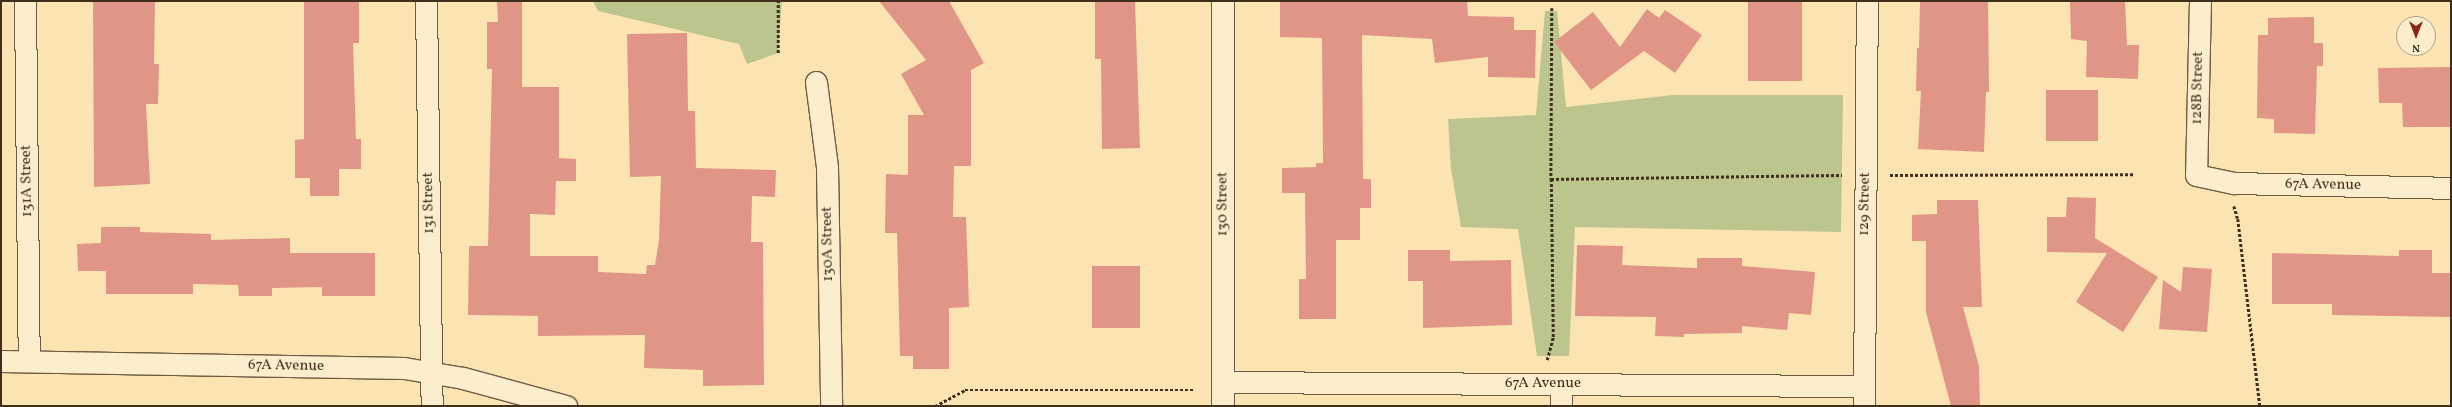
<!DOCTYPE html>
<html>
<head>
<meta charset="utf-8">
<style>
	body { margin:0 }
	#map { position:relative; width:2452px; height:407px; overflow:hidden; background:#fbe4b2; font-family:Vollkorn,serif }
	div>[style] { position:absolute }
	.green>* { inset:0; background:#bcc58e }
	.building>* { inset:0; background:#e09587; transform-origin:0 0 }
	.path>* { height:2.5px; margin-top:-1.25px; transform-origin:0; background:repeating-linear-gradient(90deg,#3f2f1c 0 3px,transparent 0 5px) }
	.roads { filter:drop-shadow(1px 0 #6e5c42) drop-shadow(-1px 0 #6e5c42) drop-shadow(0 1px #6e5c42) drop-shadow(0 -1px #6e5c42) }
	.street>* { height:21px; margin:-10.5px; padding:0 10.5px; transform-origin:10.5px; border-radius:10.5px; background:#fcedcd }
	.secondary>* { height:22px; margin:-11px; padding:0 11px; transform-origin:11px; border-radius:11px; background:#fcedcd }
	span { translate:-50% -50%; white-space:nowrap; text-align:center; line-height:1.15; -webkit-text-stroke:3.5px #fcedcd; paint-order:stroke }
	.street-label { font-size:15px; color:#3f2f1c }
	.frame { position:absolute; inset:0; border:2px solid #3f2f1c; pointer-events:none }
	.north { position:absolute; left:2396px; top:16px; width:40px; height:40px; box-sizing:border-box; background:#fcedcd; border:1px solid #b0a186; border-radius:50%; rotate:180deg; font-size:11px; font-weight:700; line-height:16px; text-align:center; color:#3f2f1c }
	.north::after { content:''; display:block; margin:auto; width:14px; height:18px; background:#8f2418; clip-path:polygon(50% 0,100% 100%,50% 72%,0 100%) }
</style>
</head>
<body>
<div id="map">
	<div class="green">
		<div style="clip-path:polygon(593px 1px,782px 1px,778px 53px,747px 64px,739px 44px,598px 11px)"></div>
		<div style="clip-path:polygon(1545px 11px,1557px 11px,1566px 107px,1673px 95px,1843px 95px,1841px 232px,1575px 227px,1569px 356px,1537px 356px,1518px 229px,1461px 227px,1451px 169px,1448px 119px,1536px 115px)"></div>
	</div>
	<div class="building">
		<div style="clip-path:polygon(93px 1px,155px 1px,154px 64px,159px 64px,158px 104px,146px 104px,150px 184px,94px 187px)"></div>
		<div style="clip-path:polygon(304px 1px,359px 1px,359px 43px,353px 43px,356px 139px,361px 139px,361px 169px,339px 169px,339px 196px,310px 196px,310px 178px,295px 178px,295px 140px,304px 139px)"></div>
		<div style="clip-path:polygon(497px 1px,522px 1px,522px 87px,559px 87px,559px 158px,576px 159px,576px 181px,556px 181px,555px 215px,530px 214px,530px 256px,598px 256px,598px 272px,646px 274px,647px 265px,655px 265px,659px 240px,661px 176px,630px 177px,627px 34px,687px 33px,688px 111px,695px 111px,696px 168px,776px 170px,775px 197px,752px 196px,751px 242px,763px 242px,764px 385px,703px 386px,703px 370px,644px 368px,645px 335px,538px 336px,538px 316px,468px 315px,469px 246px,488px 246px,492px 69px,487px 69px,487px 22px,498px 22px)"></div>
		<div style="clip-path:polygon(879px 1px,949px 1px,984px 63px,971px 70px,971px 166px,954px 166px,953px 217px,966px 217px,969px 307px,949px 308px,949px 369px,913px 369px,913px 356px,900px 356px,897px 233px,885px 233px,886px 174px,908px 175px,908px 115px,924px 115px,901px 74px,926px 60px)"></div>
		<div style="clip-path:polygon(1095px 1px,1135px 1px,1140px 148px,1102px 149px,1101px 59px,1095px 59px)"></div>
		<div style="clip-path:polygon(1280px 1px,1467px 1px,1468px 16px,1514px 17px,1514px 30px,1536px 30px,1535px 78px,1488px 77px,1488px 57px,1435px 63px,1432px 39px,1362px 35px,1363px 179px,1371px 179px,1371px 208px,1360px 208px,1360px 240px,1336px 240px,1336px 319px,1299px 319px,1299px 279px,1306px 279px,1305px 193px,1282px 193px,1282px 168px,1316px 167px,1316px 163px,1323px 163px,1322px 38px,1280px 37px)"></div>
		<div style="left:1748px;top:1px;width:54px;height:80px"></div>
		<div style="clip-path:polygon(1920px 1px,1988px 1px,1989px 92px,1986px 92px,1984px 152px,1918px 149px,1921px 91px,1916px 91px,1917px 48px,1919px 48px)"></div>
		<div style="clip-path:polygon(2070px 1px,2125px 1px,2127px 45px,2139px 45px,2138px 79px,2086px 77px,2087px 41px,2071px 39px)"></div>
		<div style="clip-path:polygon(1647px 9px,1659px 18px,1665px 10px,1702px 35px,1675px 73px,1644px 51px,1591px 90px,1554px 42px,1593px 12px,1620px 47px)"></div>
		<div style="clip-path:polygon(2314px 17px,2314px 43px,2323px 43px,2323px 66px,2317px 66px,2315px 134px,2274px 133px,2274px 119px,2257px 118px,2258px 35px,2268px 35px,2268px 18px)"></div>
		<div style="clip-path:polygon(2451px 67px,2451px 127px,2403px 127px,2402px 103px,2379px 103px,2378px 68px)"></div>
		<div style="left:2046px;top:90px;width:52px;height:51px"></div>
		<div style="clip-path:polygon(2067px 197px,2096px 198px,2095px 238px,2158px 277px,2123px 332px,2076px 302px,2107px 253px,2047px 252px,2047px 217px,2066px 217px)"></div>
		<div style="clip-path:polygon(1937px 200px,1978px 200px,1982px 307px,1963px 307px,1979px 366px,1980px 406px,1951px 406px,1926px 312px,1926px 241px,1912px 241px,1912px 215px,1937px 214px)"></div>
		<div style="clip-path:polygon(101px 227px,140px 227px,140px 232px,211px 234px,211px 240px,290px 238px,290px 253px,375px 253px,375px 296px,322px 296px,322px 287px,272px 288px,272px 296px,239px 296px,238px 285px,193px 284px,193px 294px,106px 294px,106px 271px,78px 271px,77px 244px,101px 243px)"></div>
		<div style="clip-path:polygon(1577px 245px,1623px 246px,1622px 265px,1697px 268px,1697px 258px,1742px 258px,1742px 266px,1815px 272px,1811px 315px,1789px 313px,1787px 330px,1742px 326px,1742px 333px,1684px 334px,1684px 337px,1655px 336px,1656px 317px,1575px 316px)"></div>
		<div style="clip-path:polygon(1408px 250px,1450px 250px,1450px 261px,1511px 260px,1512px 325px,1423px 328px,1423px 281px,1408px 281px)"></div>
		<div style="clip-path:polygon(2399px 250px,2432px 250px,2432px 273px,2451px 273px,2451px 317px,2332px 315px,2332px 304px,2272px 304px,2272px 253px,2399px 256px)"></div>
		<div style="left:1092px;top:266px;width:48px;height:62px"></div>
		<div style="clip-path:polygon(2183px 267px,2212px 269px,2207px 332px,2159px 329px,2163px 280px,2181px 292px)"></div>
	</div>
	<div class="path">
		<div style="left:1552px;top:8px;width:171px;rotate:90.3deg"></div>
		<div style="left:1551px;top:179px;width:291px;rotate:-0.8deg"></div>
		<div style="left:778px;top:53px;width:52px;rotate:-90deg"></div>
		<div style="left:1890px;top:175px;width:244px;rotate:-0.2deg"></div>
		<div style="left:2234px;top:206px;width:14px;rotate:73deg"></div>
		<div style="left:2238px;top:219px;width:188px;rotate:83.3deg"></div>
		<div style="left:1547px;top:360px;width:24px;rotate:-75deg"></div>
		<div style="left:1553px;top:337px;width:158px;rotate:-90.7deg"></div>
		<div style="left:935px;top:406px;width:34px;rotate:-28deg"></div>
		<div style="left:965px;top:390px;width:230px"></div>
	</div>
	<div class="roads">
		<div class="street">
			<div style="left:25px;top:1px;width:360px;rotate:89.4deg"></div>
			<div style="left:426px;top:1px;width:405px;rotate:89.2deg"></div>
			<div style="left:2200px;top:1px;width:174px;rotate:91.3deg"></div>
			<div style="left:2196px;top:175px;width:39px;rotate:12deg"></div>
			<div style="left:2234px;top:183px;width:217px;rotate:1.3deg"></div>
			<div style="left:816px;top:82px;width:86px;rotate:82.6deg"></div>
			<div style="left:827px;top:167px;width:239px;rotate:89deg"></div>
			<div style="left:1px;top:361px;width:403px;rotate:1deg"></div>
			<div style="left:404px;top:368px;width:60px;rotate:9.6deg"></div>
			<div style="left:463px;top:378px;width:107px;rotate:15.2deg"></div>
			<div style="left:1222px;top:382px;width:642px;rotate:0.36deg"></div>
			<div style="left:1561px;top:384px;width:22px;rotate:90deg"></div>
			<div style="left:1864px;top:406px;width:405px;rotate:-89.6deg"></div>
		</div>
		<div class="secondary">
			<div style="left:1223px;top:406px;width:405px;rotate:-90deg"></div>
		</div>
	</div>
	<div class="street-label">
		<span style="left:2198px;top:88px;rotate:-89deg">128B Street</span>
		<span style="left:27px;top:181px;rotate:-91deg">131A Street</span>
		<span style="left:2323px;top:185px;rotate:1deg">67A Avenue</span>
		<span style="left:429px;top:203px;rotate:-91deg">131 Street</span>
		<span style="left:1223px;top:204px;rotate:-90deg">130 Street</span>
		<span style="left:1865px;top:204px;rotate:-89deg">129 Street</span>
		<span style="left:828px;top:244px;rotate:-91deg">130A Street</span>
		<span style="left:286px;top:366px;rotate:1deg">67A Avenue</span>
		<span style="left:1543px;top:384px">67A Avenue</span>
	</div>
	<div class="frame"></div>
	<div class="north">N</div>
</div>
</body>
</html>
